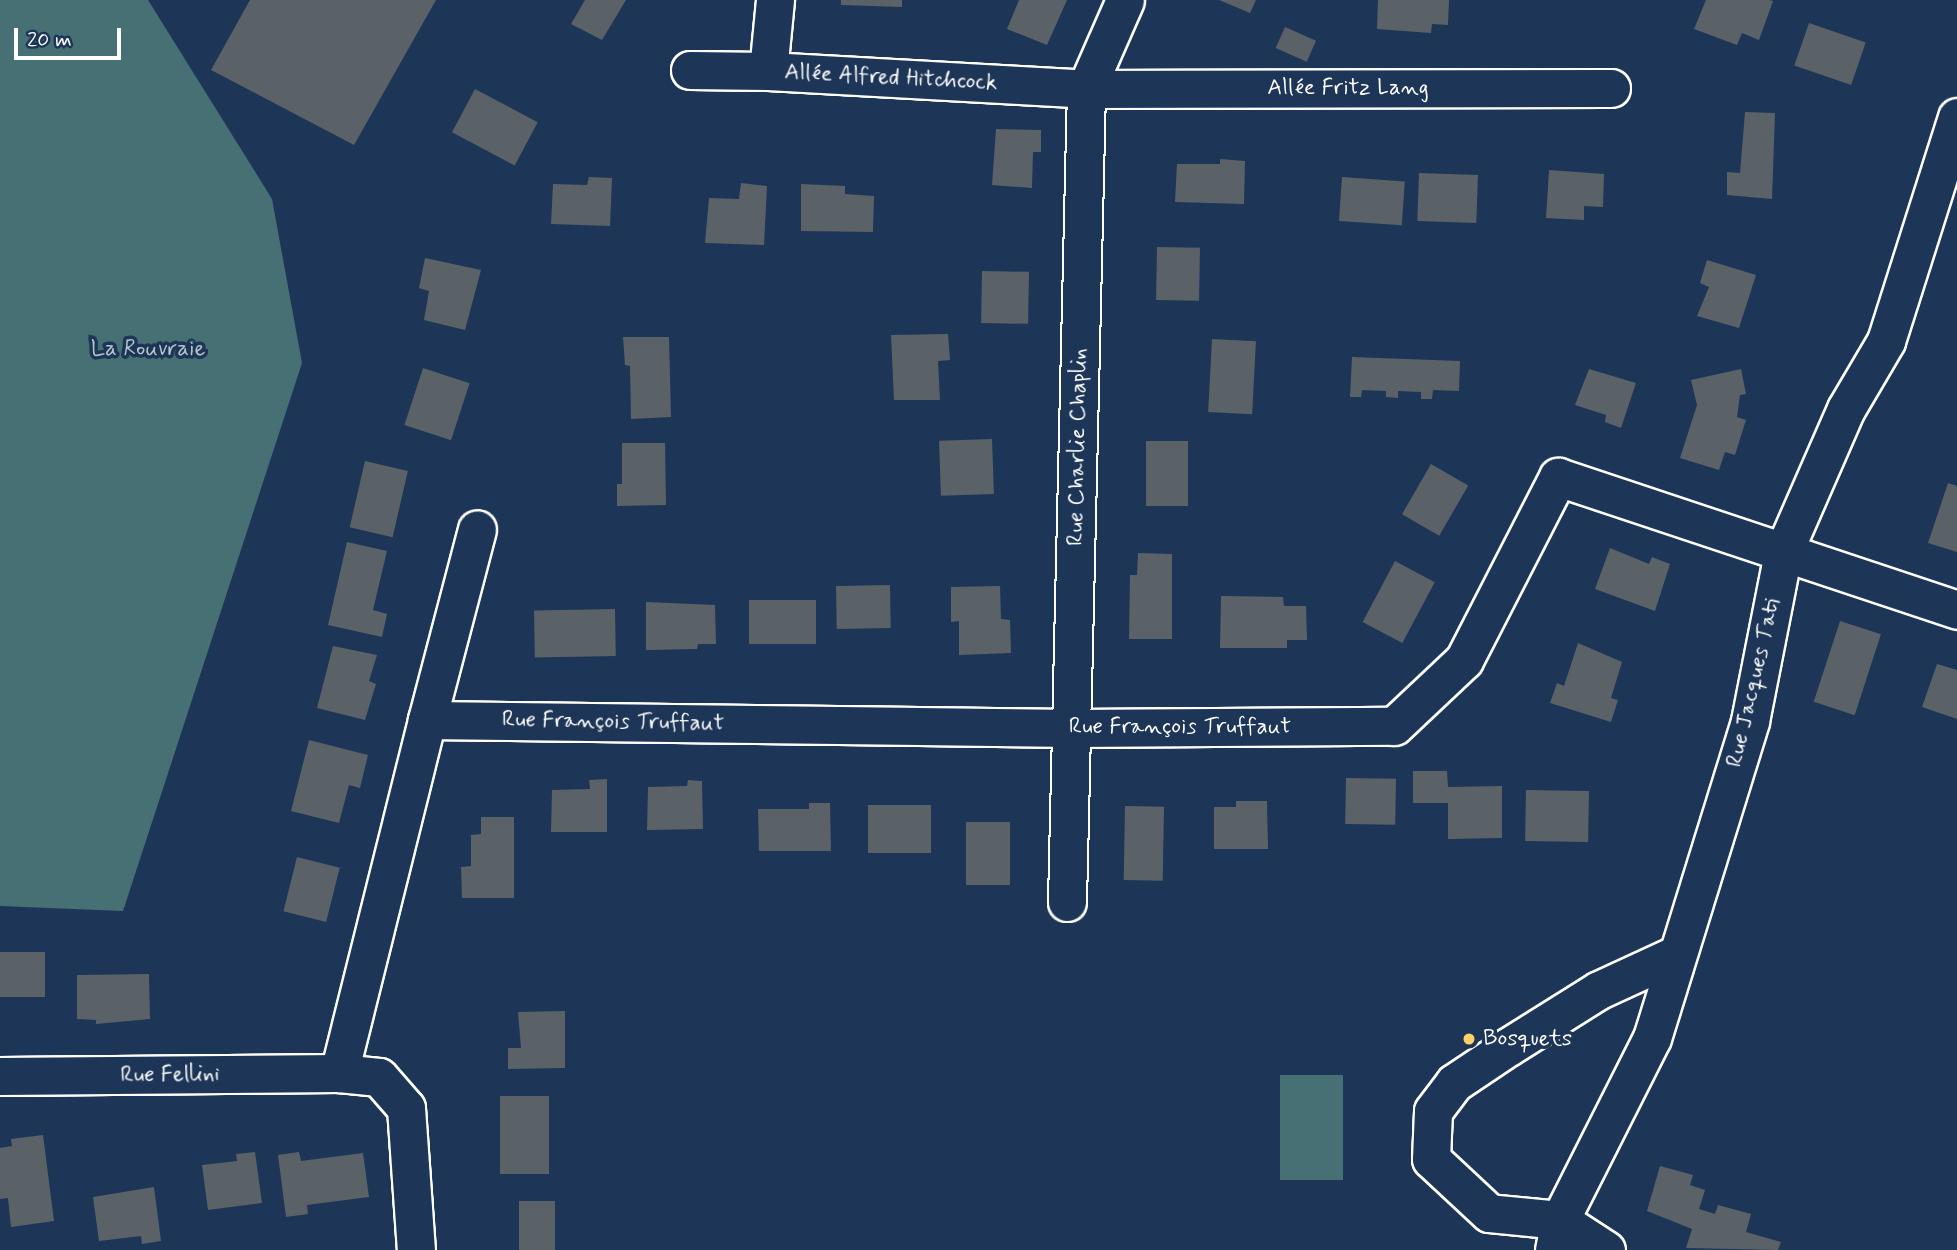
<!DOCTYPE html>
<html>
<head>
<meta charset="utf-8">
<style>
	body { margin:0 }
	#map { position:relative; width:1957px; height:1250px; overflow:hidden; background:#1d3557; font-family:Mynerve,sans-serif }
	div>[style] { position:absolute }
	.green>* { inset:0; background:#477075; transform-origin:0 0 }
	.building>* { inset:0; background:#5b6267; transform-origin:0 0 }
	.roads { filter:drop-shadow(2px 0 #fff) drop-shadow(-2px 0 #fff) drop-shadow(0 2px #fff) drop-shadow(0 -2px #fff) }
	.minor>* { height:37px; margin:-18.5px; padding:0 18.5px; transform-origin:18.5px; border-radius:18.5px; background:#1d3557 }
	.dots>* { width:19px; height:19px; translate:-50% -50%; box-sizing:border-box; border:4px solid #1d3557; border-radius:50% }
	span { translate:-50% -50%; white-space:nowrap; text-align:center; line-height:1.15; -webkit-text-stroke:7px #1d3557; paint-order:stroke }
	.street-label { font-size:23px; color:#fff }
	.park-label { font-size:23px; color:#b5c6c8 }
	.poi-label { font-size:23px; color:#fff }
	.left { translate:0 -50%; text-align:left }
	.scale { position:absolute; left:14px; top:28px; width:107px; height:32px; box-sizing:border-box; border:4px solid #fff; border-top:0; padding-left:9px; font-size:21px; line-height:24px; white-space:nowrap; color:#fff; -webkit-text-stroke:5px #1d3557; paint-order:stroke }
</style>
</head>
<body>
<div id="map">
	<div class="green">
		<div style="clip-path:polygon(0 0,148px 0,272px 199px,302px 363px,123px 911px,0 906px)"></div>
		<div style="left:1280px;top:1075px;width:63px;height:105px"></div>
	</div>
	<div class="building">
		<div style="clip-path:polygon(250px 0,436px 0,354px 145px,211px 70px)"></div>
		<div style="clip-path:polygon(585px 0,626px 0,602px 40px,571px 24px)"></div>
		<div style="clip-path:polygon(841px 0,902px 0,902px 7px,841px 5px)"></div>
		<div style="clip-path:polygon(1019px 0,1067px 0,1047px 45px,1007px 29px)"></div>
		<div style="clip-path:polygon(1219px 0,1256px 0,1250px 13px)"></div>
		<div style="clip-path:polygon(1378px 0,1449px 0,1448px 25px,1432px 24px,1431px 33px,1377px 29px)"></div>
		<div style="clip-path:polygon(1706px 0,1769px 0,1773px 1px,1759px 40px,1742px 33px,1737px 45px,1694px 29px)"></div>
		<div style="left:1809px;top:23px;width:60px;height:45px;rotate:19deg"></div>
		<div style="left:1285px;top:27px;width:34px;height:23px;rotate:24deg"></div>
		<div style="left:475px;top:89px;width:71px;height:49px;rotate:28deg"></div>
		<div style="clip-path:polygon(1745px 112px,1775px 113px,1772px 199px,1727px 195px,1727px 172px,1740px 173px)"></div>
		<div style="clip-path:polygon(996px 129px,1041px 130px,1041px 152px,1033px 152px,1032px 188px,992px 185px)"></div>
		<div style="clip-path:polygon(1220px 159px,1245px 161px,1244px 204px,1175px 202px,1177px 164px,1220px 164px)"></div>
		<div style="clip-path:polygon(1549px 170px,1604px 174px,1603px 207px,1584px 206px,1584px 220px,1546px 218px)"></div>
		<div style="left:1419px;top:173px;width:59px;height:48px;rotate:2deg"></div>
		<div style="clip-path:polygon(589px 177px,612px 178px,610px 226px,551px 224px,553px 184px,587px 185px)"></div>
		<div style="left:1342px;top:177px;width:63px;height:44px;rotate:4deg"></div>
		<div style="clip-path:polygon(741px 183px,767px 186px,764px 245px,705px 243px,709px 198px,739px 199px)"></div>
		<div style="clip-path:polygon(801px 184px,845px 186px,845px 194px,874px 196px,873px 232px,801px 231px)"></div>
		<div style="left:1157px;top:247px;width:43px;height:53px;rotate:1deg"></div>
		<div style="clip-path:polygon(425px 258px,481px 270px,465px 330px,424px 320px,429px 291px,419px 288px)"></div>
		<div style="clip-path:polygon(1707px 260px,1756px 275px,1739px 328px,1697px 316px,1709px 287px,1700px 283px)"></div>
		<div style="left:982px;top:271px;width:47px;height:52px;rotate:1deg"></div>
		<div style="clip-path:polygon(948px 334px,950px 360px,938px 361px,940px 400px,894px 400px,891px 335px)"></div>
		<div style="clip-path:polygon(623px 337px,669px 337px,671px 417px,631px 419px,630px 366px,625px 365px)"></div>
		<div style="left:1212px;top:339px;width:44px;height:73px;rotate:3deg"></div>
		<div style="clip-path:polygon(1352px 357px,1460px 361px,1459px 391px,1433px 390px,1432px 399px,1421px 399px,1421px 392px,1398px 391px,1398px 398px,1386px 397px,1386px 391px,1362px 390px,1361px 397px,1350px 397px)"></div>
		<div style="left:423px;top:368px;width:49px;height:60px;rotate:18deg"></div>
		<div style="clip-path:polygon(1589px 369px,1636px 383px,1621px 428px,1605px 422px,1606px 415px,1575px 405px)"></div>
		<div style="clip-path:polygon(1741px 369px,1746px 394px,1740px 395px,1737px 417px,1746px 420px,1735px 455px,1725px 452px,1719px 470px,1680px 458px,1697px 405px,1691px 380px)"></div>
		<div style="left:992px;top:439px;width:55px;height:53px;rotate:88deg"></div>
		<div style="left:1146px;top:441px;width:42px;height:65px"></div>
		<div style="clip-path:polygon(622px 443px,665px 443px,666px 505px,617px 506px,617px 484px,622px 484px)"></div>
		<div style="left:365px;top:461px;width:44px;height:68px;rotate:13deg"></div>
		<div style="left:1431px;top:464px;width:43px;height:58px;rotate:30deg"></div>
		<div style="clip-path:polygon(1948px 483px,1957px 486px,1957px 552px,1928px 543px)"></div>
		<div style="clip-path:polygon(347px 542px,387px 551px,373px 610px,387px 614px,382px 637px,328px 625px)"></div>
		<div style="clip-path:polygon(1610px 548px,1649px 564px,1652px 557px,1670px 564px,1655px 611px,1595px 589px)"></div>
		<div style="clip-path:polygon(1138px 553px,1172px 554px,1172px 639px,1129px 639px,1130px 575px,1137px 575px)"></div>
		<div style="left:1395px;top:561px;width:45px;height:69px;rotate:28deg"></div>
		<div style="left:890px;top:585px;width:43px;height:54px;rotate:89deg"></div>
		<div style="clip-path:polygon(1000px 586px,1001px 619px,1010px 620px,1011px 653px,959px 655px,959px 621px,951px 622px,951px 587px)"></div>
		<div style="clip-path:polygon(1221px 596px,1283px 597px,1284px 606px,1306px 606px,1307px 640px,1287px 640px,1287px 648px,1220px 648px)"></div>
		<div style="left:816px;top:600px;width:44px;height:67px;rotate:90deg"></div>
		<div style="clip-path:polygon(646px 602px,715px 605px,716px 644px,698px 644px,697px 649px,646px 650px)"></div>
		<div style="left:615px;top:609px;width:47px;height:81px;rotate:89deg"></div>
		<div style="left:1840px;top:621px;width:43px;height:85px;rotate:18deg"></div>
		<div style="clip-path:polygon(1578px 643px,1622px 662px,1611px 698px,1618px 700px,1611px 722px,1550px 703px,1557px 683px,1564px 686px)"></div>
		<div style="clip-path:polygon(333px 646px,377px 655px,369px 681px,376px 684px,365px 720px,317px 708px)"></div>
		<div style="clip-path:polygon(1937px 664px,1957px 670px,1957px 719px,1922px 707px)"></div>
		<div style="clip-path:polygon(309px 740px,368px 755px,360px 788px,349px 785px,339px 823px,291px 811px)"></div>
		<div style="clip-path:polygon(1413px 771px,1447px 771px,1448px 787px,1502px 786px,1502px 838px,1448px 839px,1448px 803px,1413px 803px)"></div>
		<div style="left:1346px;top:778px;width:50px;height:46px;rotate:1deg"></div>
		<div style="clip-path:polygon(607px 779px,607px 832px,551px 832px,552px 790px,590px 789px,589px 780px)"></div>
		<div style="clip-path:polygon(688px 780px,702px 781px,703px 829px,647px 830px,648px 787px,687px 786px)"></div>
		<div style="left:1526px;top:790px;width:63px;height:51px;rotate:1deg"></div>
		<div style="clip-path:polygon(1236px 801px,1267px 801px,1268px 849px,1214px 849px,1214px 807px,1236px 807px)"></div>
		<div style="clip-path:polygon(809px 803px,830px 803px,831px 851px,759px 851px,758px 809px,809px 809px)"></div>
		<div style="left:868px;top:805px;width:63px;height:48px"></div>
		<div style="left:1125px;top:806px;width:39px;height:74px;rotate:1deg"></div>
		<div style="clip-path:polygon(481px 817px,514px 817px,514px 898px,462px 898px,461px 867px,471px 866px,471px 835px,481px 834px)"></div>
		<div style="left:966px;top:822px;width:44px;height:63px"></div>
		<div style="left:297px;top:857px;width:44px;height:56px;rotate:14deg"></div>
		<div style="left:0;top:952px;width:45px;height:45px"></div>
		<div style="clip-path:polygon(149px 974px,150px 1019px,96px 1024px,96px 1020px,77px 1019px,77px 975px)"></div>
		<div style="clip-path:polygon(565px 1011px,565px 1068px,508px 1069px,508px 1048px,521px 1048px,518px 1012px)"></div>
		<div style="left:500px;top:1096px;width:49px;height:78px"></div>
		<div style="clip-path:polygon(43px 1135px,54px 1221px,11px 1227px,8px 1198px,0 1199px,0 1148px,12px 1146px,11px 1139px)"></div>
		<div style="clip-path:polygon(255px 1152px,262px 1203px,208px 1210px,202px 1165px,237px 1161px,236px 1154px)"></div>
		<div style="clip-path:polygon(299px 1152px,301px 1161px,363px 1153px,369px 1197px,307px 1205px,308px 1214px,286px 1217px,278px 1155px)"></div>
		<div style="clip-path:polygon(1660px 1166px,1693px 1175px,1690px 1185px,1705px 1190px,1699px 1209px,1715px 1214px,1718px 1205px,1751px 1214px,1746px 1232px,1781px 1242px,1778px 1250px,1686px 1248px,1692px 1229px,1647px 1211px)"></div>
		<div style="clip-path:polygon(154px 1187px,161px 1241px,142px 1244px,141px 1236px,99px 1241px,93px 1197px)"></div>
		<div style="left:555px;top:1201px;width:49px;height:36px;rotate:90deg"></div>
	</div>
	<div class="roads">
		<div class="minor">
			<div style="left:775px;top:0;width:71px;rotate:95.6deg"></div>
			<div style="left:768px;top:71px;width:319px;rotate:3.2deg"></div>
			<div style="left:1086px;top:89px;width:525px;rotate:-0.11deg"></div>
			<div style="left:690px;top:70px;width:78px;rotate:0.7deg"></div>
			<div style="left:427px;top:720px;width:197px;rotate:-75.3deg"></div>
			<div style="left:1067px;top:902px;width:813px;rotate:-88.66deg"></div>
			<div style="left:1086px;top:89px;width:97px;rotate:-66.3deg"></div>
			<div style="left:339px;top:1073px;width:364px;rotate:-76deg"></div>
			<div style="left:427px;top:720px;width:645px;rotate:0.71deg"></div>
			<div style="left:1072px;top:728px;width:322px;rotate:-0.4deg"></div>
			<div style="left:1394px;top:726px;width:96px;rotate:-43.3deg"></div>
			<div style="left:1464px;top:660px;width:206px;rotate:-62.8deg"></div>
			<div style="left:1558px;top:477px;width:421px;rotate:18.4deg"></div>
			<div style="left:0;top:1076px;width:339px;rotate:-0.5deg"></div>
			<div style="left:339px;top:1073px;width:40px;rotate:5.7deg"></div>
			<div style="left:379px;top:1077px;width:41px;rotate:48.9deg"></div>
			<div style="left:406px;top:1108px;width:142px;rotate:86deg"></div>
			<div style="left:1554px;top:1250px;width:31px;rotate:-79deg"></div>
			<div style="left:1560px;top:1220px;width:204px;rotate:-63.2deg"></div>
			<div style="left:1652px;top:1038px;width:332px;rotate:-72.8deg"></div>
			<div style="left:1750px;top:721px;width:171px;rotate:-78.9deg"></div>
			<div style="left:1783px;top:553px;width:157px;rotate:-66.4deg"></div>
			<div style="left:1846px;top:409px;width:79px;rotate:-59.5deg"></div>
			<div style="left:1886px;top:341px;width:235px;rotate:-72.4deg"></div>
			<div style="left:1606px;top:1250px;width:55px;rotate:-146.9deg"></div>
			<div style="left:1560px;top:1220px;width:71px;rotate:-174.4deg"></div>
			<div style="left:1489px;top:1213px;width:79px;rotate:-137deg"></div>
			<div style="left:1431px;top:1159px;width:48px;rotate:-87.6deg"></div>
			<div style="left:1433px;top:1111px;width:35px;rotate:-53deg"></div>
			<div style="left:1454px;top:1083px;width:65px;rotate:-33.7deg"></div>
			<div style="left:1508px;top:1047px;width:107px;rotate:-32.1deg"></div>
			<div style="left:1599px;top:990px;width:84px;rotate:-24.7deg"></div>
		</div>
	</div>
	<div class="dots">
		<div style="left:1469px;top:1039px;background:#ffd166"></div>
	</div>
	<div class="street-label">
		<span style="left:891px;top:78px;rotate:3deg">Allée Alfred Hitchcock</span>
		<span style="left:1348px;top:88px">Allée Fritz Lang</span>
		<span style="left:1078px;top:447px;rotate:-89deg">Rue Charlie Chaplin</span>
		<span style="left:1754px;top:683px;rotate:-77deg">Rue Jacques Tati</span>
		<span style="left:613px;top:722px;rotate:1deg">Rue François Truffaut</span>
		<span style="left:1180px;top:727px">Rue François Truffaut</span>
		<span style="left:170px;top:1075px;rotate:-1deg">Rue Fellini</span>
	</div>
	<div class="park-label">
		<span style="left:148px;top:349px">La Rouvraie</span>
	</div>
	<div class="poi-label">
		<span class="left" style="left:1483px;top:1039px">Bosquets</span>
	</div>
	<div class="scale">20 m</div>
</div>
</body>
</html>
